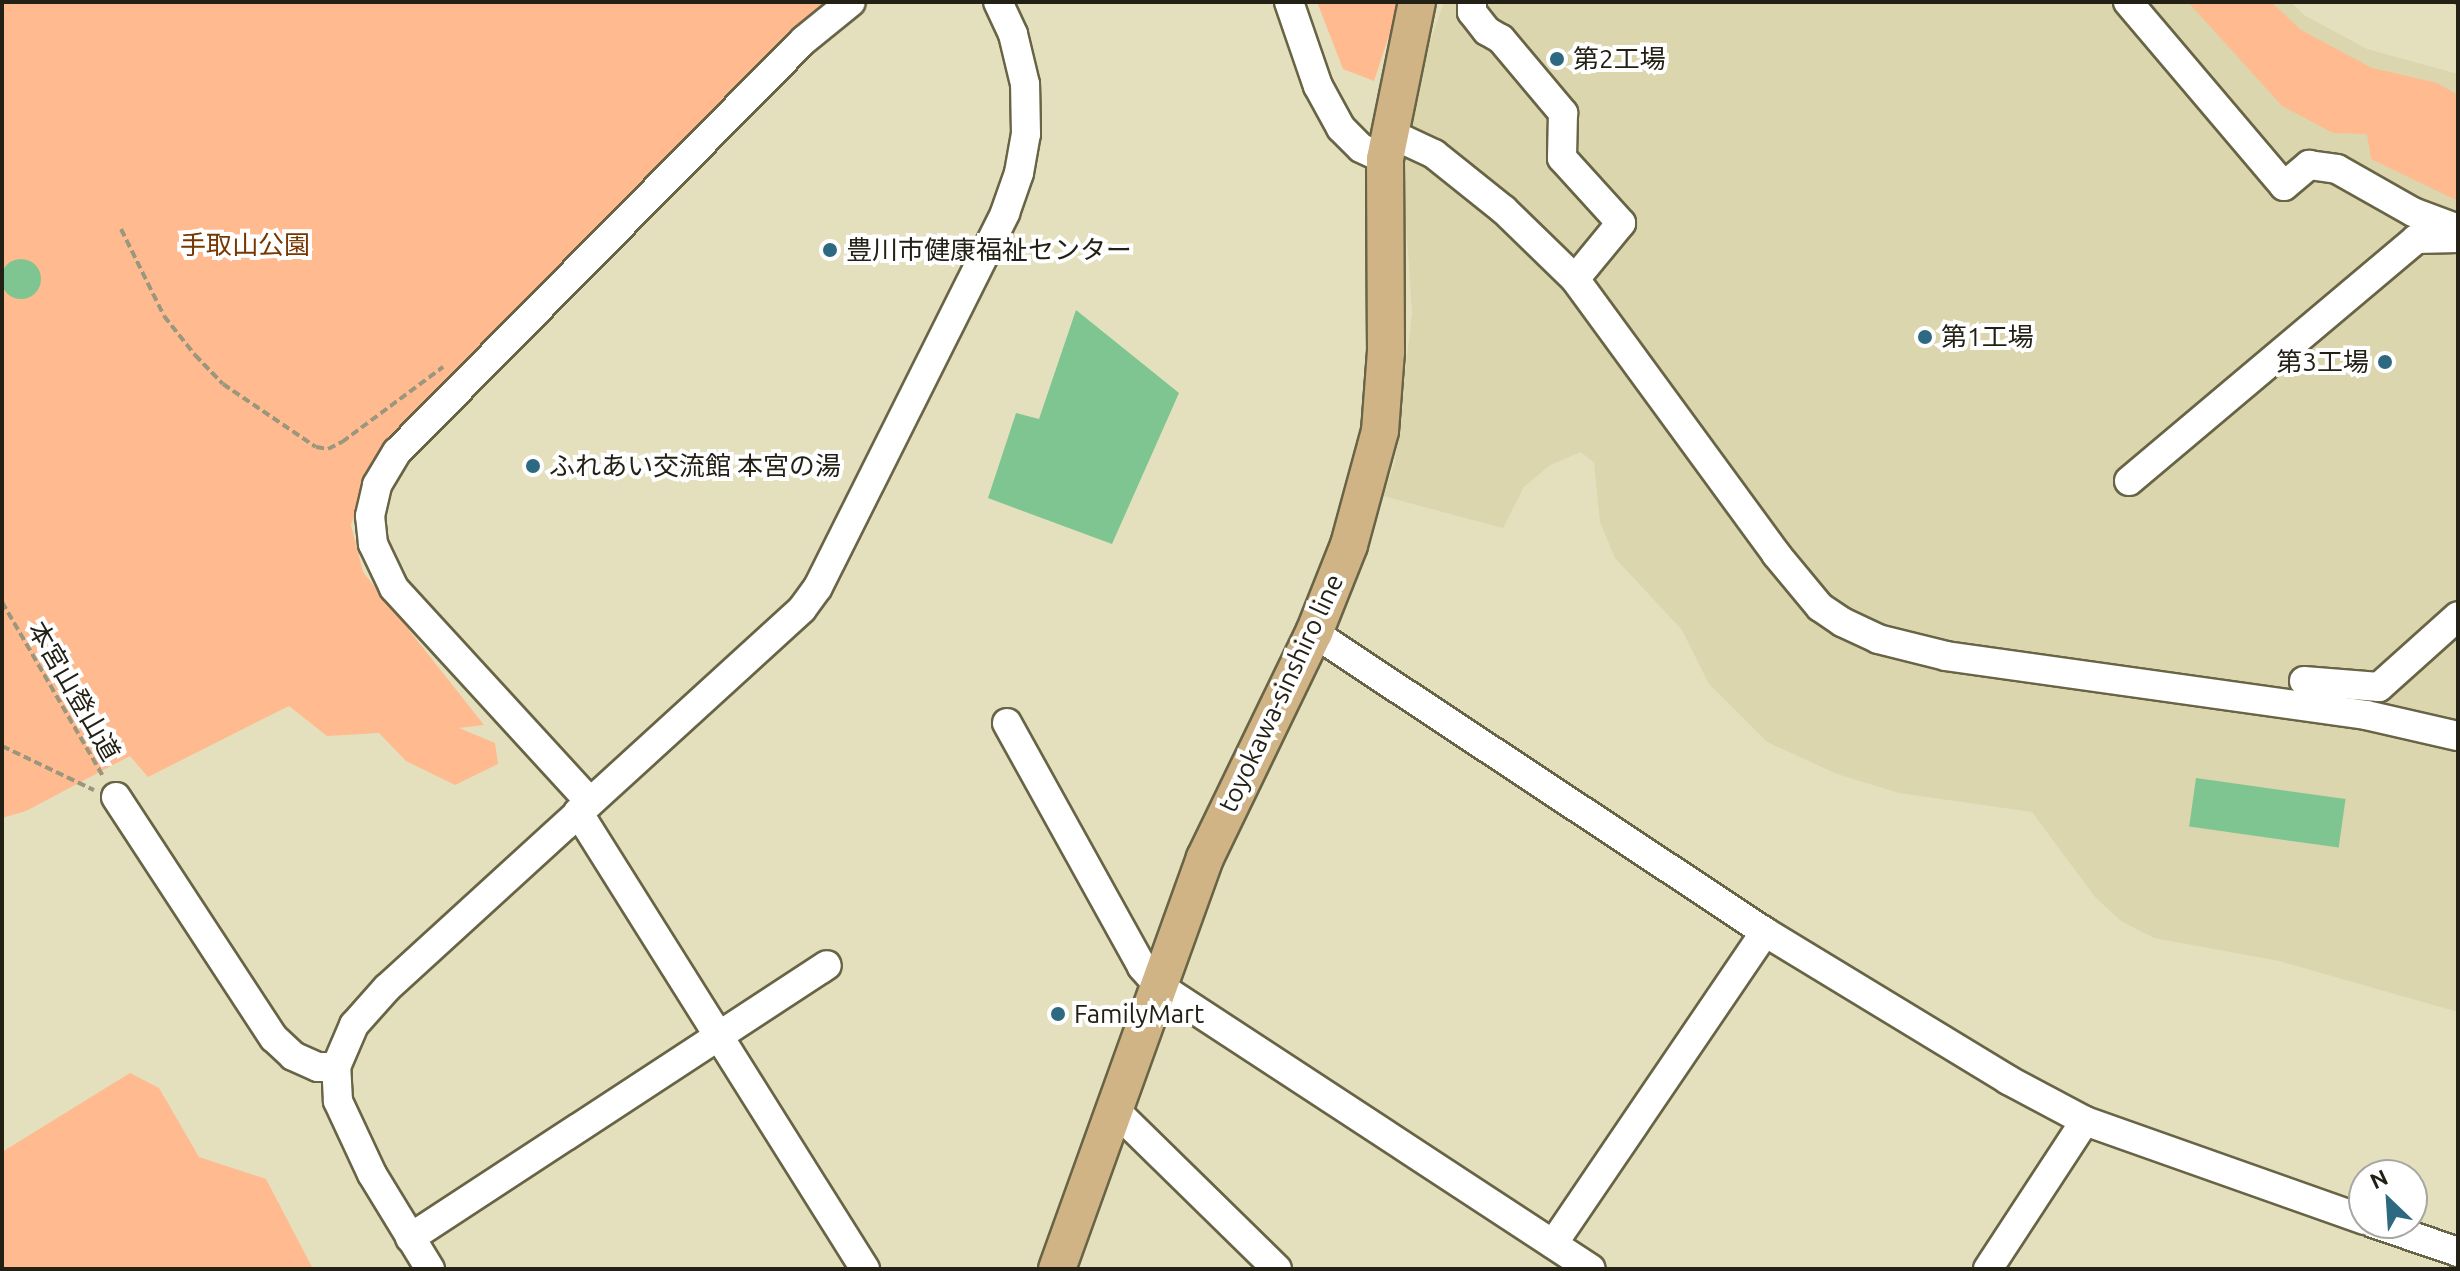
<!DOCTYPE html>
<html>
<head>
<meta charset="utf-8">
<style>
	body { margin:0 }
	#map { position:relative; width:2460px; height:1271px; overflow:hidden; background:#e4e0be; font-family:Ubuntu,"Noto Sans JP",sans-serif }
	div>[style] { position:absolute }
	.built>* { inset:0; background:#dbd6ad }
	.green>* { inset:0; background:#ffba90 }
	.water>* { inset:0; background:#7fc592; transform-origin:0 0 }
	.round { border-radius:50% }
	.path>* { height:4px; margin-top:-2px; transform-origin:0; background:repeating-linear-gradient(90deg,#9a977d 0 8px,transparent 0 12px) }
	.roads { filter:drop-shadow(2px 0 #686446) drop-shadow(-2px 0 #686446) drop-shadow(0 2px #686446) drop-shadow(0 -2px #686446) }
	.minor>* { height:28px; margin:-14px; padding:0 14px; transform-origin:14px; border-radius:14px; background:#fff }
	.major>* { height:36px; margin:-18px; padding:0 18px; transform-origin:18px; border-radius:18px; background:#d0b485 }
	.dots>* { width:22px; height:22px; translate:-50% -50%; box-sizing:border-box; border:4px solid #fff; border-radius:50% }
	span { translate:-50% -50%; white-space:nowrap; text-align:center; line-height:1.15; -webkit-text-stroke:8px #fff; paint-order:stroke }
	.poi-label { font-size:26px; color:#232115 }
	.left { translate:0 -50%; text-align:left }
	.right { translate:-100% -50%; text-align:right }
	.park-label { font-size:26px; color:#763701 }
	.street-label { font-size:26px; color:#232115 }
	.frame { position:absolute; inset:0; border:4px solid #232115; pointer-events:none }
	.north { position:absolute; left:2348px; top:1159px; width:80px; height:80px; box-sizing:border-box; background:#fff; border:2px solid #a7a6a1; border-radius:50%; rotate:335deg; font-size:22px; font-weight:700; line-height:32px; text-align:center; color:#232115 }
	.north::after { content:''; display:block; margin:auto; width:28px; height:36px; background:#2d6980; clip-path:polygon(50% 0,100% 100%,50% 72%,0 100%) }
</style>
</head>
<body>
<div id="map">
	<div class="built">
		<div style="clip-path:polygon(1444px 2px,2291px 2px,2304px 15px,2367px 49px,2458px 74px,2458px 1012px,2279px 961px,2154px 938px,2121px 921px,2095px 897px,2032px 812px,1899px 793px,1837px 774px,1767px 742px,1709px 684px,1682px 630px,1615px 558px,1600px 522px,1594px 463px,1581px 452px,1550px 465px,1524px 487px,1503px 528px,1383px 496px,1395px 462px,1412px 313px,1402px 161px,1419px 73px)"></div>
	</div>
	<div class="green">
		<div style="clip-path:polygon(2px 2px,838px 2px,377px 455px,351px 525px,363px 572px,484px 725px,459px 728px,495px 743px,498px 764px,455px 785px,406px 761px,379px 733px,327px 736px,289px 706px,148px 777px,130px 756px,26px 811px,2px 818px)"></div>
		<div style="clip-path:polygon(1317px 2px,1400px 2px,1374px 81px,1343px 69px)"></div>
		<div style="clip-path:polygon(2188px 2px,2271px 2px,2301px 30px,2372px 68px,2437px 83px,2458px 95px,2458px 201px,2371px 159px,2367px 134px,2333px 133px,2282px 106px)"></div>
		<div style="clip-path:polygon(130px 1073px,159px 1088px,199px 1157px,266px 1179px,313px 1269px,2px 1269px,2px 1152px)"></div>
	</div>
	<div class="water">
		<div class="round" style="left:1px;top:259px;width:40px;height:40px"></div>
		<div style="clip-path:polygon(1076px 310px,1179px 393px,1112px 544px,988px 498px,1016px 413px,1039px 419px)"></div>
		<div style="left:2196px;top:778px;width:151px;height:49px;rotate:8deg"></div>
	</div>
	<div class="path">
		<div style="left:2455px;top:2px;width:4px;rotate:34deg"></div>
		<div style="left:121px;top:229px;width:97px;rotate:63.7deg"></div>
		<div style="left:164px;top:316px;width:50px;rotate:51.5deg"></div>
		<div style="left:195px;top:355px;width:40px;rotate:46deg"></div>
		<div style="left:223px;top:384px;width:112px;rotate:34.1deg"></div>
		<div style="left:316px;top:447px;width:12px;rotate:9deg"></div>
		<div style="left:328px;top:449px;width:16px;rotate:-27deg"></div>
		<div style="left:342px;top:442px;width:126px;rotate:-36.6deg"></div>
		<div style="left:2px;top:602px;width:203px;rotate:59.9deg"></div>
		<div style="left:2px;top:746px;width:102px;rotate:25.6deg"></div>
	</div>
	<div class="roads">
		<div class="minor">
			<div style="left:1289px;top:2px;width:89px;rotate:71deg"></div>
			<div style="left:1318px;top:86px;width:48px;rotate:61.3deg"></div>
			<div style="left:1341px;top:128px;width:28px;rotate:45deg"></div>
			<div style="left:1361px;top:148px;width:26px;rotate:25deg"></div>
			<div style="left:1472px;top:2px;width:10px;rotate:90deg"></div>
			<div style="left:1472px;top:12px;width:24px;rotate:52deg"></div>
			<div style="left:1487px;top:31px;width:16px;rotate:30deg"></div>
			<div style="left:1501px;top:39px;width:97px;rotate:50deg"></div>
			<div style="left:1563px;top:113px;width:45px;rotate:91.3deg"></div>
			<div style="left:1562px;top:158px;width:88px;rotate:47.8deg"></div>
			<div style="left:1621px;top:223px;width:72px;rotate:129.4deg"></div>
			<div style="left:2128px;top:2px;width:241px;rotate:49.7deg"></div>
			<div style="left:2284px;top:186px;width:33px;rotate:-40deg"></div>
			<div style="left:2309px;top:165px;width:28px;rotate:8deg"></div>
			<div style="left:2337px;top:169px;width:87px;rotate:29.5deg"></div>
			<div style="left:2413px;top:212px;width:48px;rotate:20.7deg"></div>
			<div style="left:1389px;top:133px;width:50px;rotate:25deg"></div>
			<div style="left:1434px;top:154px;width:90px;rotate:38.7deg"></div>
			<div style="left:1504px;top:210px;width:99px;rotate:44.2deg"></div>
			<div style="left:1575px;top:279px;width:341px;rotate:53.8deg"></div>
			<div style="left:1776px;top:554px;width:69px;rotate:50.3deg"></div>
			<div style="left:1820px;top:607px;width:27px;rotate:34deg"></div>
			<div style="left:1842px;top:622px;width:40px;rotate:25deg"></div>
			<div style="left:1878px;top:639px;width:70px;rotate:14deg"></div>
			<div style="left:1946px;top:656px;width:424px;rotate:8deg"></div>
			<div style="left:2366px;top:715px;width:94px;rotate:12.9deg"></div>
			<div style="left:2129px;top:481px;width:375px;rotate:-40.1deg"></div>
			<div style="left:2416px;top:239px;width:42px;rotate:-1.4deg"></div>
			<div style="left:1314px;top:633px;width:541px;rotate:33.54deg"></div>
			<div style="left:1765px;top:932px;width:285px;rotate:31.3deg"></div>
			<div style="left:2008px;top:1080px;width:87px;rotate:28deg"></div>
			<div style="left:2085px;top:1121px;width:296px;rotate:19.5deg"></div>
			<div style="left:2304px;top:681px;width:75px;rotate:4.6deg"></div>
			<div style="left:2379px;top:687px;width:106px;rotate:-41.9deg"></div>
			<div style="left:1007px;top:723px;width:279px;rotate:61deg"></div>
			<div style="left:1142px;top:967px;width:25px;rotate:48deg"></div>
			<div style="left:1159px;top:986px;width:516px;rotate:33.23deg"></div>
			<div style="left:116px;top:797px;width:288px;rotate:56.8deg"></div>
			<div style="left:274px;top:1038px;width:26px;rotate:43deg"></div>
			<div style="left:293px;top:1056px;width:27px;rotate:24deg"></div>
			<div style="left:318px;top:1067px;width:18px"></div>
			<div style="left:590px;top:802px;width:290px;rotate:-132.5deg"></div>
			<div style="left:394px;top:588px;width:49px;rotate:-115.5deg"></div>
			<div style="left:373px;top:544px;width:28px;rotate:-96deg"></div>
			<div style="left:370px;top:516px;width:32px;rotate:-77deg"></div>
			<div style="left:377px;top:485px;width:39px;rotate:-59deg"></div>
			<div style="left:397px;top:452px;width:579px;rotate:-45.35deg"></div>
			<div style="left:804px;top:40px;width:60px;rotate:-39deg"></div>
			<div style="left:578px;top:812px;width:540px;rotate:57.87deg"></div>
			<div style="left:1112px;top:1114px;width:13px;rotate:23deg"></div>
			<div style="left:1124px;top:1119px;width:214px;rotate:44.4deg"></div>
			<div style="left:2373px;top:1223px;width:90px;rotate:18.8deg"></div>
			<div style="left:410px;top:1238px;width:498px;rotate:-33.2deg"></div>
			<div style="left:1553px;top:1244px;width:377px;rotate:-55.8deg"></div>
			<div style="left:430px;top:1269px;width:111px;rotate:-121.4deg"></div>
			<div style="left:372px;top:1174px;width:81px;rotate:-115deg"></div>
			<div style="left:338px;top:1101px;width:34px;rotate:-93deg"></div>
			<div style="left:336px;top:1067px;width:46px;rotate:-66.8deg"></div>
			<div style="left:354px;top:1025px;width:50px;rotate:-48.3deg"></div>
			<div style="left:387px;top:988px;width:562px;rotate:-42.4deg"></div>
			<div style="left:802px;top:609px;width:27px;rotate:-54deg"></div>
			<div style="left:818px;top:587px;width:418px;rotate:-63.4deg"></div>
			<div style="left:1005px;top:213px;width:42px;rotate:-70.7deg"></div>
			<div style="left:1019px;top:173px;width:40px;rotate:-80deg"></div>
			<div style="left:1026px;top:134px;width:50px;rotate:-91.1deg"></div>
			<div style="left:1025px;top:84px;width:51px;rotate:-103.5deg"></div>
			<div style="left:1013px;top:34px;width:35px;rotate:-115deg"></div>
			<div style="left:1988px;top:1269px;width:177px;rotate:-56.8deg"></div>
		</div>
		<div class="major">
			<div style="left:1057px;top:1269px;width:437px;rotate:-70.2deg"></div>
			<div style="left:1205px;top:858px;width:250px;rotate:-64.2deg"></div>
			<div style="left:1314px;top:633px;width:95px;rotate:-68.3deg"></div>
			<div style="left:1349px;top:545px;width:118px;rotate:-74.8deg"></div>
			<div style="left:1380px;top:431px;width:79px;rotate:-85.7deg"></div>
			<div style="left:1386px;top:352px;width:193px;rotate:-90.3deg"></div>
			<div style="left:1385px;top:159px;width:160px;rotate:-78.5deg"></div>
		</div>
	</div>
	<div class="dots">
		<div style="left:1557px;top:59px;background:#2d6980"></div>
		<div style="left:830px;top:250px;background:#2d6980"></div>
		<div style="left:1925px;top:337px;background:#2d6980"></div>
		<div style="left:2385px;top:362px;background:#2d6980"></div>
		<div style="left:533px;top:466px;background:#2d6980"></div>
		<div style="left:1058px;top:1014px;background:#2d6980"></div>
	</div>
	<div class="poi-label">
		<span class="left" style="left:1573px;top:59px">第2工場</span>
		<span class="left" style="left:846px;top:250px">豊川市健康福祉センター</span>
		<span class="left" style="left:1941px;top:337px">第1工場</span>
		<span class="right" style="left:2369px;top:362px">第3工場</span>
		<span class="left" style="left:549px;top:466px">ふれあい交流館 本宮の湯</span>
		<span class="left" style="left:1074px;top:1014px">FamilyMart</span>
	</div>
	<div class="park-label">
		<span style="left:245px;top:245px">手取山公園</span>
	</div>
	<div class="street-label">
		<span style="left:74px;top:691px;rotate:60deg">本宮山登山道</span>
		<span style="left:1281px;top:693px;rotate:-65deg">toyokawa-sinshiro line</span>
	</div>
	<div class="frame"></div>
	<div class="north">N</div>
</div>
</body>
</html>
